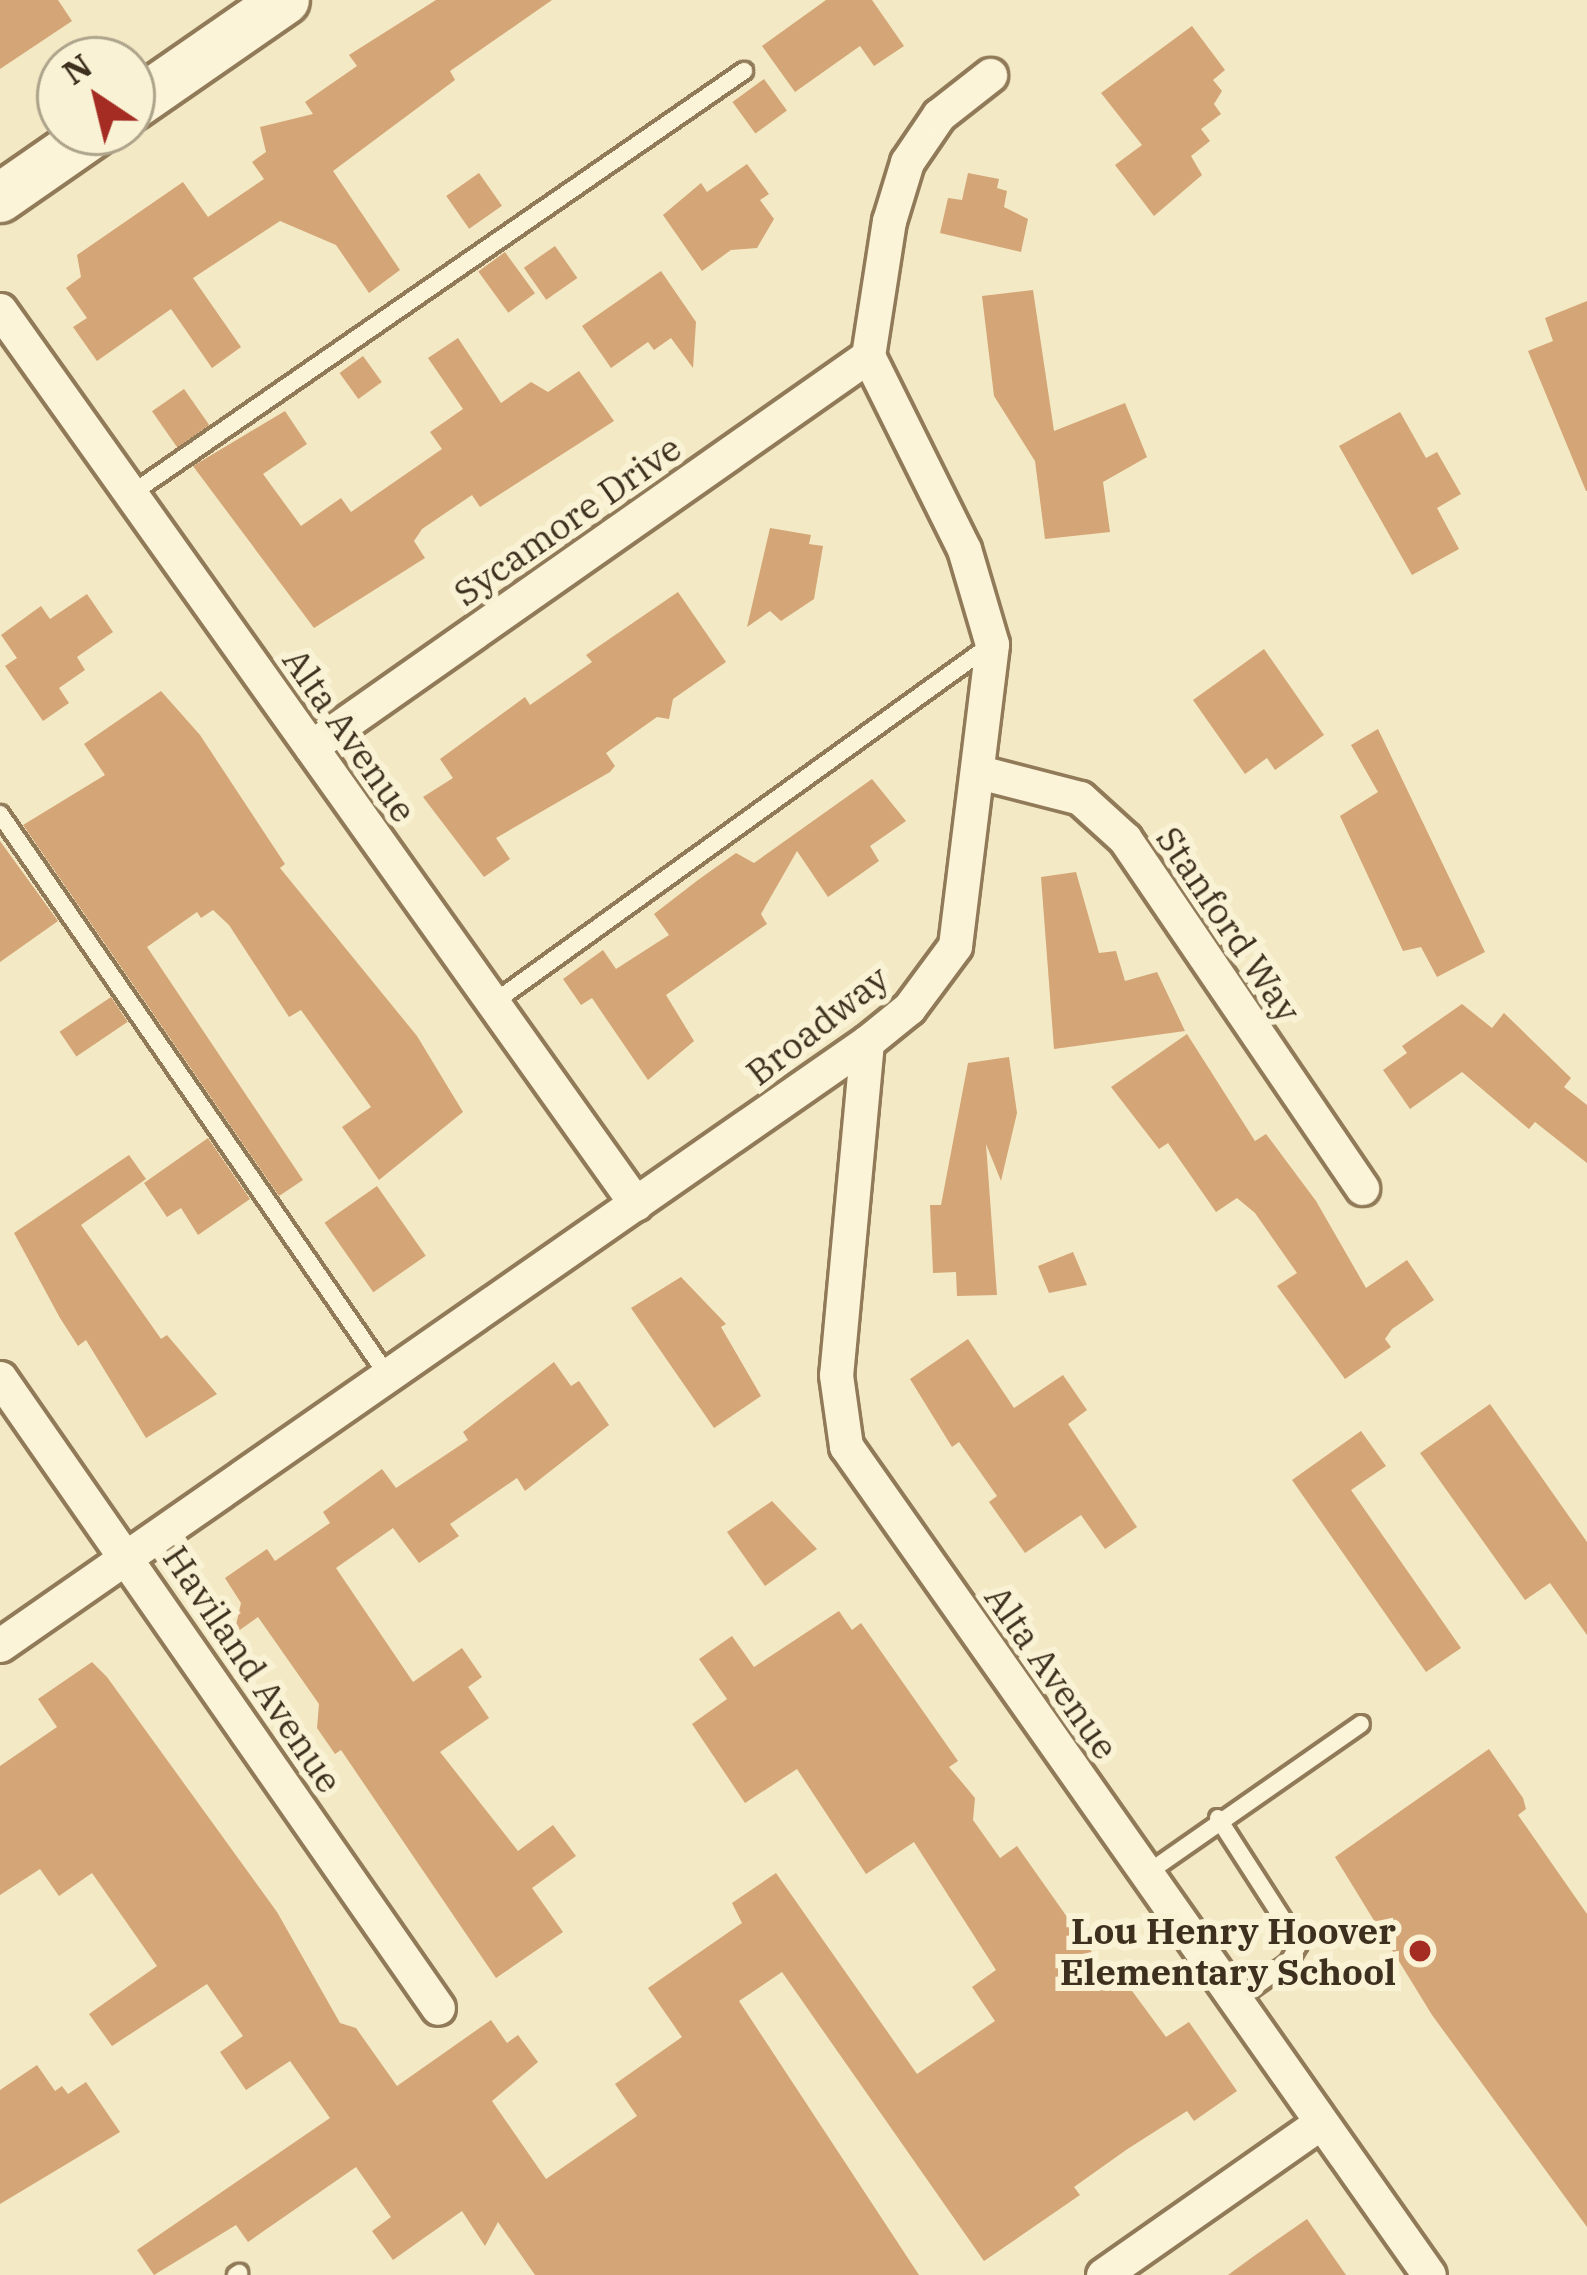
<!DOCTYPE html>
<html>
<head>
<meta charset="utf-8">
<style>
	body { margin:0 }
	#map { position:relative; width:1587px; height:2275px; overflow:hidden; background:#f3e9c4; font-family:"IBM Plex Serif",serif }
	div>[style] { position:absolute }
	.building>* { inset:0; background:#d4a576; transform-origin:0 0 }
	.roads { filter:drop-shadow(3px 0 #907a58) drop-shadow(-3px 0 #907a58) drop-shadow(0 3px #907a58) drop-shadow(0 -3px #907a58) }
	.lane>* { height:16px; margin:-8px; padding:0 8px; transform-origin:8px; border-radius:8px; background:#fcf4d9 }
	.street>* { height:33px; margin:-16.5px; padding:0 16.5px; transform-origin:16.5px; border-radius:16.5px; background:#fcf4d9 }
	.secondary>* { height:48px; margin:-24px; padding:0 24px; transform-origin:24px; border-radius:24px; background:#fcf4d9 }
	.dots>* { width:33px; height:33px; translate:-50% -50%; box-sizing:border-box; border:6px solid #f9f2d5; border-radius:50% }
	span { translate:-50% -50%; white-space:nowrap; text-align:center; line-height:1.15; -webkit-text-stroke:12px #f9f2d5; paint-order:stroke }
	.street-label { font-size:36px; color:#3e301e }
	.poi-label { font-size:36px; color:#3e301e; font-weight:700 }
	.right { translate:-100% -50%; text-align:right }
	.north { position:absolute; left:36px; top:36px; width:120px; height:120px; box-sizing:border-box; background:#f9f2d5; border:3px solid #aea48c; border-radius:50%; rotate:325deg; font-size:33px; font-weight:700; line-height:48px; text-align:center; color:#3e301e }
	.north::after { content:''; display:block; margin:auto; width:42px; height:54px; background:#a52c22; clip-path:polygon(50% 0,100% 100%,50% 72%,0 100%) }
</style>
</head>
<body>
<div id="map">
	<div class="building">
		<div style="clip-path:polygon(0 0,58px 0,72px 21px,0 69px)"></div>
		<div style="clip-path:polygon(436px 0,552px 0,450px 71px,455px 80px,333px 171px,400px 270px,369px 293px,336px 245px,280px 221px,193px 278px,241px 347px,212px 368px,171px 309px,97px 361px,73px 327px,87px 318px,66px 288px,81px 277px,77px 255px,183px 182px,208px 217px,264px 179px,252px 162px,266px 152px,260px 127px,313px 114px,305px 102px,357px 66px,349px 55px)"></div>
		<div style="clip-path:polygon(826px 0,872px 0,904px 46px,874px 66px,860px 46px,795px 92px,762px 46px)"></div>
		<div style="clip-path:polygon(1192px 26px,1225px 70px,1213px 80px,1222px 91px,1214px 104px,1221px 114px,1201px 129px,1210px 141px,1191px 156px,1202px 175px,1154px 216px,1115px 165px,1142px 145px,1101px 93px)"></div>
		<div style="left:764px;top:79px;width:39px;height:39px;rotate:54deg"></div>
		<div style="clip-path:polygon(747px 164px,769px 194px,760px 200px,774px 219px,757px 248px,731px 250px,702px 271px,663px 215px,701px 183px,707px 192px)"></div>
		<div style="left:479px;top:173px;width:40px;height:40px;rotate:55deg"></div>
		<div style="clip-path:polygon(968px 173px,999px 179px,997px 188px,1007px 191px,1004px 207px,1028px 219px,1021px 252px,940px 233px,948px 198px,962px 200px)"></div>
		<div style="left:555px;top:246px;width:39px;height:38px;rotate:55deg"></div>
		<div style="left:505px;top:252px;width:51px;height:33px;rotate:54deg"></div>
		<div style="clip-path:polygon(661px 271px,696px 322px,693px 368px,671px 338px,654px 350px,648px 342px,611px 368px,582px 326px)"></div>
		<div style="clip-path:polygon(1033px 290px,1054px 431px,1125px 403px,1147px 457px,1103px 482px,1110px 532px,1045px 539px,1035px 461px,994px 396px,982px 296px)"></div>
		<div style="clip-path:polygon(1587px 301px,1587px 491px,1586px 491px,1528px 351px,1553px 341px,1545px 318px)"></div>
		<div style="clip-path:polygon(458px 338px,501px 403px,531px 382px,548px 392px,579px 371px,614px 421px,480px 507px,472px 495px,422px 529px,414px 541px,425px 558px,314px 628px,193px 466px,285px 411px,307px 444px,263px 474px,301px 526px,341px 498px,351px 512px,442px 449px,430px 432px,463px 409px,428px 358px)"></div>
		<div style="left:363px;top:356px;width:32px;height:29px;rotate:54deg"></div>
		<div style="left:184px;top:389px;width:44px;height:39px;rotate:55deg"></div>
		<div style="clip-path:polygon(1400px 412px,1426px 458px,1437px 452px,1461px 494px,1437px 508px,1459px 549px,1412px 575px,1339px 446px)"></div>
		<div style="clip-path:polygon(770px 528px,811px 535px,809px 544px,823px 546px,814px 599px,781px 621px,770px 611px,747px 627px)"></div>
		<div style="clip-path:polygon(678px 592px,726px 662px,673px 699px,669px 719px,657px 717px,606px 753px,615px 766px,610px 772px,496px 838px,510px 859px,484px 877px,423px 797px,453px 778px,440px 759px,525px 697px,530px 705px,592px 662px,586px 655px)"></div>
		<div style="clip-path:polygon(87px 594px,113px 632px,77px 657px,85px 670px,59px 688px,69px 703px,43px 721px,5px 666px,17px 658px,1px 635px,41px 606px,50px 619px)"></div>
		<div style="clip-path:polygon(1264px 649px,1324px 735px,1275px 770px,1267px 758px,1245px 774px,1193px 700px)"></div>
		<div style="clip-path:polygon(161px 691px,200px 735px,285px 864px,280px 868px,417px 1036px,463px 1112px,379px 1180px,342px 1127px,371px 1107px,301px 1010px,289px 1017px,229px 925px,213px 910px,201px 918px,197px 912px,147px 947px,303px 1180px,279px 1196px,23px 825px,105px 775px,84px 744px)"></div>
		<div style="clip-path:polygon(1378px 729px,1485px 952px,1437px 977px,1421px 947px,1403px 951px,1340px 816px,1378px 792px,1351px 745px)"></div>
		<div style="clip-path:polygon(872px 779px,906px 821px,870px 846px,879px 861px,828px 897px,797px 851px,761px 914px,767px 924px,666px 995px,694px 1041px,648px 1080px,592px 998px,581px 1005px,563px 979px,603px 950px,616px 969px,669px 935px,654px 914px,698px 880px,736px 853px,754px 863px)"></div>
		<div style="clip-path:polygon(0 841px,58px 921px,0 962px)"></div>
		<div style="clip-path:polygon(1076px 872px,1099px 953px,1116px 951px,1125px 981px,1157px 972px,1185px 1031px,1054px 1049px,1041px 877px)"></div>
		<div style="left:111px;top:997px;width:30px;height:62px;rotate:56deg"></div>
		<div style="clip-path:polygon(1462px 1004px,1492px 1028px,1504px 1013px,1571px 1078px,1564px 1087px,1587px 1105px,1587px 1163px,1535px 1122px,1529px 1129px,1462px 1072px,1410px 1109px,1383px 1070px,1407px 1053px,1402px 1046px)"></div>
		<div style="clip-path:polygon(1187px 1034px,1255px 1141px,1266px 1134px,1316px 1201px,1366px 1288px,1407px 1260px,1434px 1300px,1392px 1329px,1385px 1339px,1391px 1347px,1345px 1379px,1277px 1286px,1297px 1273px,1255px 1213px,1237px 1198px,1216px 1212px,1168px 1143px,1159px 1149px,1111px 1087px)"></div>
		<div style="clip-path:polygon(1009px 1057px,1017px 1113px,1001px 1181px,986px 1144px,997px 1295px,957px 1296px,956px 1272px,933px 1273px,930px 1205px,941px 1205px,968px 1063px)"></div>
		<div style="clip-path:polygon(208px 1138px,250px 1199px,198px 1235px,181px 1208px,167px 1217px,144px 1183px)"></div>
		<div style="clip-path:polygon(129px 1155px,146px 1179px,81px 1225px,161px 1339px,167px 1335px,217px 1394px,146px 1438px,86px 1340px,78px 1346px,60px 1318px,14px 1233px)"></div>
		<div style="left:377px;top:1186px;width:85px;height:64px;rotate:55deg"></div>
		<div style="clip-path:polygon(1073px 1252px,1087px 1285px,1049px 1293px,1038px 1266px)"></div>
		<div style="clip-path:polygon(681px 1277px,726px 1324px,721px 1327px,761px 1396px,714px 1428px,631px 1308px)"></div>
		<div style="clip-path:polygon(968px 1339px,1014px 1408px,1063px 1375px,1087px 1410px,1068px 1424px,1137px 1527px,1105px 1549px,1081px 1515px,1025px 1553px,989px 1502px,997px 1496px,959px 1442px,952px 1447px,910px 1379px)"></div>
		<div style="clip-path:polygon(554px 1362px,571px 1386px,579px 1381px,609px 1425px,525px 1491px,517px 1478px,450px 1524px,459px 1536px,419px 1563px,393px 1528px,336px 1568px,413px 1682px,462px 1648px,482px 1677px,468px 1687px,489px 1718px,440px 1752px,518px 1851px,553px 1825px,576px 1856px,532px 1888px,563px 1932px,496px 1978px,341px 1750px,335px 1754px,317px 1728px,319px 1704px,258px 1617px,234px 1634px,241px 1603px,225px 1578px,267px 1549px,275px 1561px,330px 1523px,323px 1512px,382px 1469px,396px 1488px,468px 1440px,463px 1432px)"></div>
		<div style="clip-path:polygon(1490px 1404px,1587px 1542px,1587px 1635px,1550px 1583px,1525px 1600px,1420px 1453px)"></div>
		<div style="clip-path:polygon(1361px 1431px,1386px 1466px,1351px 1490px,1461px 1648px,1426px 1672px,1292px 1480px)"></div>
		<div style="clip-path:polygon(772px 1501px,817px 1549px,765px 1586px,727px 1532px)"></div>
		<div style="clip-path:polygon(839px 1611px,852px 1630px,861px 1623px,958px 1761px,949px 1767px,975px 1798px,973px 1820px,1000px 1858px,1017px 1846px,1115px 1985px,1124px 1980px,1166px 2037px,1189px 2022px,1237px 2091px,1194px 2121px,1187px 2111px,1126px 2150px,1074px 2187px,1080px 2195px,984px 2261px,782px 1972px,739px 2001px,919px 2275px,535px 2275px,498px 2222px,485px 2246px,462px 2211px,393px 2260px,372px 2231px,391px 2217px,356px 2167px,248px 2242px,236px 2225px,154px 2275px,137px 2250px,330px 2118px,290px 2061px,246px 2090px,220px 2052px,243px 2036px,207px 1984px,112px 2046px,89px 2014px,157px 1966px,92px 1873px,59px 1896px,40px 1869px,0 1895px,0 1766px,57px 1727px,38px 1699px,92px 1662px,107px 1677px,277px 1912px,340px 2023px,356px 2028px,397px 2086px,491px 2020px,507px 2043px,518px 2035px,538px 2062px,492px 2101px,546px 2179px,637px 2116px,615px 2084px,682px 2037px,648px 1988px,742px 1923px,732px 1903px,776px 1873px,917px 2074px,995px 2021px,972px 1987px,996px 1970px,914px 1842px,866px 1874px,797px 1769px,745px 1803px,692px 1724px,727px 1699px,699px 1659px,732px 1636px,754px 1667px)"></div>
		<div style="clip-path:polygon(1489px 1749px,1523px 1798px,1526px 1809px,1518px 1815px,1587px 1914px,1587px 2227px,1432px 2015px,1335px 1857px)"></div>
		<div style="clip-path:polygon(37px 2065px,55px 2091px,62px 2086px,68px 2094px,86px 2082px,120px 2132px,0 2204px,0 2090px)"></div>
		<div style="clip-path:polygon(1307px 2219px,1346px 2275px,1228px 2275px,1254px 2256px)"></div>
	</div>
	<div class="roads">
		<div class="lane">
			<div style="left:131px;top:494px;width:745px;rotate:-34.61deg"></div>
			<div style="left:0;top:814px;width:683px;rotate:55.38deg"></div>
			<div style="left:493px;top:1003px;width:611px;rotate:-35.74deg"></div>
			<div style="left:1218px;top:1818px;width:150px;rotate:57.3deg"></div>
			<div style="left:1299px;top:1944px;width:22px;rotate:120deg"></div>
			<div style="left:1288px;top:1963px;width:65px;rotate:144.4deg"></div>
			<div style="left:1146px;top:1874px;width:262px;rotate:-34.9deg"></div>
			<div style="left:236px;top:2275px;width:4px;rotate:-34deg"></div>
		</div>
		<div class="street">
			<div style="left:0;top:310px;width:1097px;rotate:54.57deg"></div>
			<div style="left:311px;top:747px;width:681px;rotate:-35.07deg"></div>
			<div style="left:979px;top:772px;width:104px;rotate:14.4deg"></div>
			<div style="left:1080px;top:798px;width:61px;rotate:42.3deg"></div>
			<div style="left:1125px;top:839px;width:422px;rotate:55.8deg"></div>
			<div style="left:867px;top:1042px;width:334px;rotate:95.3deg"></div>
			<div style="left:836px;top:1375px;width:72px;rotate:82deg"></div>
			<div style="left:846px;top:1446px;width:1013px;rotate:54.88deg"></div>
			<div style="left:0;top:1378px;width:767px;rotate:55.19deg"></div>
			<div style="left:0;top:1645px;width:1056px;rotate:-34.82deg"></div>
			<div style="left:867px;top:1042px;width:54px;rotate:-39deg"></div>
			<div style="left:909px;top:1008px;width:77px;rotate:-53.4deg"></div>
			<div style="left:955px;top:946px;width:304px;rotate:-83deg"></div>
			<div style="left:992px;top:644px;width:99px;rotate:-106.4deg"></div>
			<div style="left:964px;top:549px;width:216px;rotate:-116.4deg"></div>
			<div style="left:868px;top:356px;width:137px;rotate:-81.2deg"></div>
			<div style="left:889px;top:221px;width:62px;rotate:-73deg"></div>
			<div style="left:907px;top:162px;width:57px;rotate:-55.8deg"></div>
			<div style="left:939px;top:115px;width:65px;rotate:-38.1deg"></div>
			<div style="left:1103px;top:2275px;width:265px;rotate:-35deg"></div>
		</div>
		<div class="secondary">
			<div style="left:132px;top:106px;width:186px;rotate:-34.7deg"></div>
			<div style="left:0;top:198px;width:116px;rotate:-34.8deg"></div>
		</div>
	</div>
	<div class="dots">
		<div style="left:1420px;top:1951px;background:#a52c22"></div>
	</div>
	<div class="street-label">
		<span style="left:567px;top:520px;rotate:-35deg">Sycamore Drive</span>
		<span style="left:350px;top:735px;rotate:55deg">Alta Avenue</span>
		<span style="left:1229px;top:924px;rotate:56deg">Stanford Way</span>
		<span style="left:817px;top:1025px;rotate:-38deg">Broadway</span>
		<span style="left:253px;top:1669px;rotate:56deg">Haviland Avenue</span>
		<span style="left:1052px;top:1672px;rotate:55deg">Alta Avenue</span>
	</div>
	<div class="poi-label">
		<span class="right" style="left:1396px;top:1951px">Lou Henry Hoover<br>Elementary School</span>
	</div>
	<div class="north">N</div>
</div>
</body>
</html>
